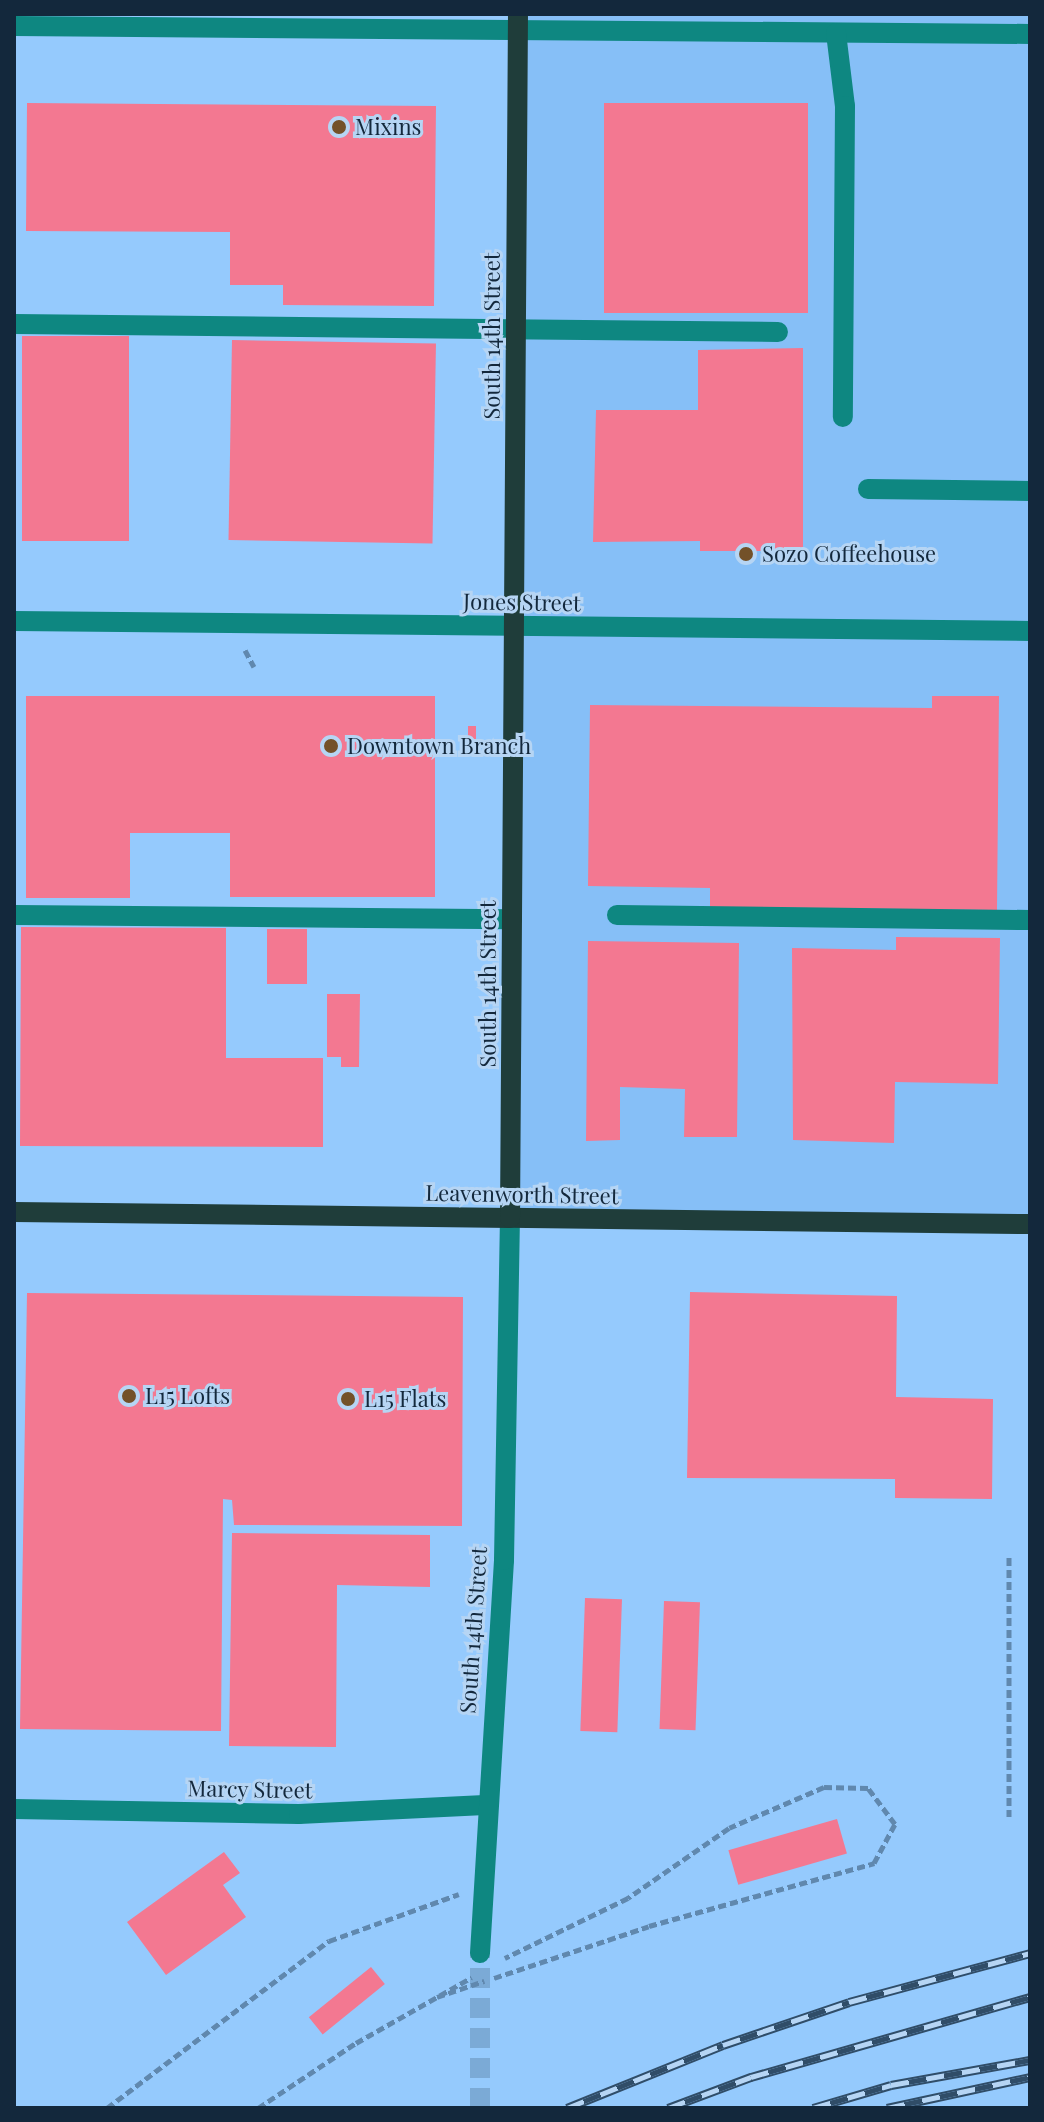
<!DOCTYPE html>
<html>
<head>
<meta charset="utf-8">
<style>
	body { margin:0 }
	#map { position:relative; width:1044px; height:2122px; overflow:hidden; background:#95cafd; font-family:"Playfair Display",serif }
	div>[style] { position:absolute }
	.built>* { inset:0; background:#86bff7; transform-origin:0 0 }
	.building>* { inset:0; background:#f37891; transform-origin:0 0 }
	.minor-tunnel>* { height:20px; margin-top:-10px; transform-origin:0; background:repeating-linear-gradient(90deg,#7baad6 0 20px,transparent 0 30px) }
	.path>* { height:5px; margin-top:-2.5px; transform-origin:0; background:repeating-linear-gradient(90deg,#6088ae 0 8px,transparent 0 12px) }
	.minor>* { height:20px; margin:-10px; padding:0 10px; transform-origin:10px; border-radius:10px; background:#0e8781 }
	.major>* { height:20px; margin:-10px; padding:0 10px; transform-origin:10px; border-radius:10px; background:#1f3d3a }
	.rail>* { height:9px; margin-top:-4.5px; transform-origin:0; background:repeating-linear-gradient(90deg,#b6d5f4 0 18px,#304d68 0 36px); box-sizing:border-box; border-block:2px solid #304d68 }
	.dots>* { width:22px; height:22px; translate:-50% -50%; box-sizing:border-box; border:4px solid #b6d5f4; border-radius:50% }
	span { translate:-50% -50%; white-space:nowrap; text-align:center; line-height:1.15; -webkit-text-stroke:6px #b6d5f4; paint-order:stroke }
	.poi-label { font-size:22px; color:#13283c }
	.left { translate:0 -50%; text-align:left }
	.street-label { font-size:22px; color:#13283c }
	.frame { position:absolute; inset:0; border:16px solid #13283c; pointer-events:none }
</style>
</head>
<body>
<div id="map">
	<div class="built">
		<div style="left:518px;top:14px;width:512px;height:1204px"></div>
	</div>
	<div class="building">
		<div style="clip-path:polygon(27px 103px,436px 106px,434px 306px,283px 305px,283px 285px,230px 285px,230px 232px,26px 231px)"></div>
		<div style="left:808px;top:103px;width:210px;height:204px;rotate:90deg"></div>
		<div style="left:22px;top:336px;width:107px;height:205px"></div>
		<div style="left:232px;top:340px;width:204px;height:200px;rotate:1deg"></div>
		<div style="clip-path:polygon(803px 348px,803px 551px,700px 551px,700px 541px,593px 542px,596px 410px,698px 410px,698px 350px)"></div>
		<div style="clip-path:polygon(26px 696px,435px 696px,435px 897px,230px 897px,230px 833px,130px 833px,130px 898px,26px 898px)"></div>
		<div style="clip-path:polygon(932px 696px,999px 696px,997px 910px,710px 907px,710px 888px,588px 886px,590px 705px,932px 708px)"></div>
		<div style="left:468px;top:726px;width:8px;height:16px"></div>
		<div style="clip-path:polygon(21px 927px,226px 928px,226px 1058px,323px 1058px,323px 1147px,20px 1146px)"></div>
		<div style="left:267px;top:929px;width:40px;height:55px"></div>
		<div style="clip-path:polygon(896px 937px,1000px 938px,998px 1084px,895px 1082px,894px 1143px,793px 1140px,792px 948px,896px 950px)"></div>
		<div style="clip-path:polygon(588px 941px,739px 943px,737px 1137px,684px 1137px,685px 1089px,620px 1087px,620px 1140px,586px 1141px)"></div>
		<div style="clip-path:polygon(327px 994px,360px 994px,359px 1067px,341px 1067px,341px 1057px,327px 1057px)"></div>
		<div style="clip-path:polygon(690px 1292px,897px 1296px,896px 1397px,993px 1399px,992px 1499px,895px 1498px,895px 1479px,687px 1478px)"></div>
		<div style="clip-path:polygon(27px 1293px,463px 1297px,462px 1526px,234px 1525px,232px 1500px,223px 1499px,221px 1731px,20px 1729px)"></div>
		<div style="clip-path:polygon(232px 1533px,430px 1535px,430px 1587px,337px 1585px,336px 1747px,229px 1746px)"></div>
		<div style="left:585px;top:1598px;width:37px;height:133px;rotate:2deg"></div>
		<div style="left:664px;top:1601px;width:36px;height:128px;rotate:2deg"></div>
		<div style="left:837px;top:1819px;width:36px;height:113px;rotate:74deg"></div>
		<div style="clip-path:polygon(224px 1852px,240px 1873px,223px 1885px,246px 1917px,166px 1975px,127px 1922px)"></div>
		<div style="left:371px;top:1967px;width:22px;height:80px;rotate:51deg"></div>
	</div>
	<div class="minor-tunnel">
		<div style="left:480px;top:2108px;width:155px;rotate:-90deg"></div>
	</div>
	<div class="path">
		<div style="left:245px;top:650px;width:19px;rotate:62deg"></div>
		<div style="left:1009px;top:1817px;width:262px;rotate:-90deg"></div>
		<div style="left:494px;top:1978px;width:163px;rotate:-18.5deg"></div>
		<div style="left:649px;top:1926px;width:234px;rotate:-15.6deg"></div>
		<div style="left:874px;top:1863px;width:44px;rotate:-61.7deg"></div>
		<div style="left:895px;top:1824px;width:45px;rotate:-126.9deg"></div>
		<div style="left:868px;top:1788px;width:44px;rotate:-178.7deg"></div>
		<div style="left:824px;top:1787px;width:103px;rotate:156.7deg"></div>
		<div style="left:729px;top:1828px;width:123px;rotate:145.3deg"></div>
		<div style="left:628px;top:1898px;width:137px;rotate:154deg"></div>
		<div style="left:437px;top:1997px;width:50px;rotate:-18.8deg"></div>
		<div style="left:107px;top:2108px;width:278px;rotate:-37deg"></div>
		<div style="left:329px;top:1941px;width:138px;rotate:-19.9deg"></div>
		<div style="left:258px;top:2108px;width:118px;rotate:-33.6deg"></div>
		<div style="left:356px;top:2043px;width:133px;rotate:-29.6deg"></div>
	</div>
	<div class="minor">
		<div style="left:14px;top:26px;width:1016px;rotate:0.45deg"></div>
		<div style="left:836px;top:33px;width:74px;rotate:83deg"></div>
		<div style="left:845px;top:106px;width:311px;rotate:90.4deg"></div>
		<div style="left:14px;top:324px;width:764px;rotate:0.6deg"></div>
		<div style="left:868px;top:489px;width:162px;rotate:0.7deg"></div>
		<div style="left:14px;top:621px;width:1016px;rotate:0.56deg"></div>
		<div style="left:14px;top:915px;width:498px;rotate:0.5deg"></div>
		<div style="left:617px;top:915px;width:413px;rotate:0.7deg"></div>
		<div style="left:14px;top:1809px;width:285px;rotate:1deg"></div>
		<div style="left:299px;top:1814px;width:186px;rotate:-2.8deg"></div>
		<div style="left:480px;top:1953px;width:394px;rotate:-86.5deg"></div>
		<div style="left:504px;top:1560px;width:342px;rotate:-89deg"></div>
	</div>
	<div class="major">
		<div style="left:14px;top:1212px;width:1016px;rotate:0.68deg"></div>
		<div style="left:510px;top:1218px;width:1204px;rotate:-89.62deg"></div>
	</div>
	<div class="rail">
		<div style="left:567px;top:2108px;width:168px;rotate:-22deg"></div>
		<div style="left:723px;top:2045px;width:133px;rotate:-18.8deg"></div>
		<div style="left:849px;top:2002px;width:188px;rotate:-15.1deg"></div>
		<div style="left:668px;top:2108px;width:89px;rotate:-20.5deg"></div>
		<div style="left:751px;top:2077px;width:290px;rotate:-16deg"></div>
		<div style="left:813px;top:2108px;width:81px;rotate:-16.4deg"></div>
		<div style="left:891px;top:2085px;width:141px;rotate:-10.2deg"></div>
		<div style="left:887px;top:2108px;width:146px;rotate:-12.2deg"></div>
	</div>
	<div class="dots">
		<div style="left:339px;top:127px;background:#735129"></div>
		<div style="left:746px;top:554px;background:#735129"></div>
		<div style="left:331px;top:746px;background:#735129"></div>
		<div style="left:129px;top:1396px;background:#735129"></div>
		<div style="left:348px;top:1399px;background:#735129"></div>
	</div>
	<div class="poi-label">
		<span class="left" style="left:355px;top:127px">Mixins</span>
		<span class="left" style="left:762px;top:554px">Sozo Coffeehouse</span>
		<span class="left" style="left:347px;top:746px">Downtown Branch</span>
		<span class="left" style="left:145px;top:1396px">L15 Lofts</span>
		<span class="left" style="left:364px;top:1399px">L15 Flats</span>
	</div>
	<div class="street-label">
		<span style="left:492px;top:336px;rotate:-90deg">South 14th Street</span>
		<span style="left:522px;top:602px;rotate:1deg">Jones Street</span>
		<span style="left:488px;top:984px;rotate:-90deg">South 14th Street</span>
		<span style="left:522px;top:1194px;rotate:1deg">Leavenworth Street</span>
		<span style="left:473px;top:1630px;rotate:-86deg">South 14th Street</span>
		<span style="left:250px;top:1789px;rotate:1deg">Marcy Street</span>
	</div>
	<div class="frame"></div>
</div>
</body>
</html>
